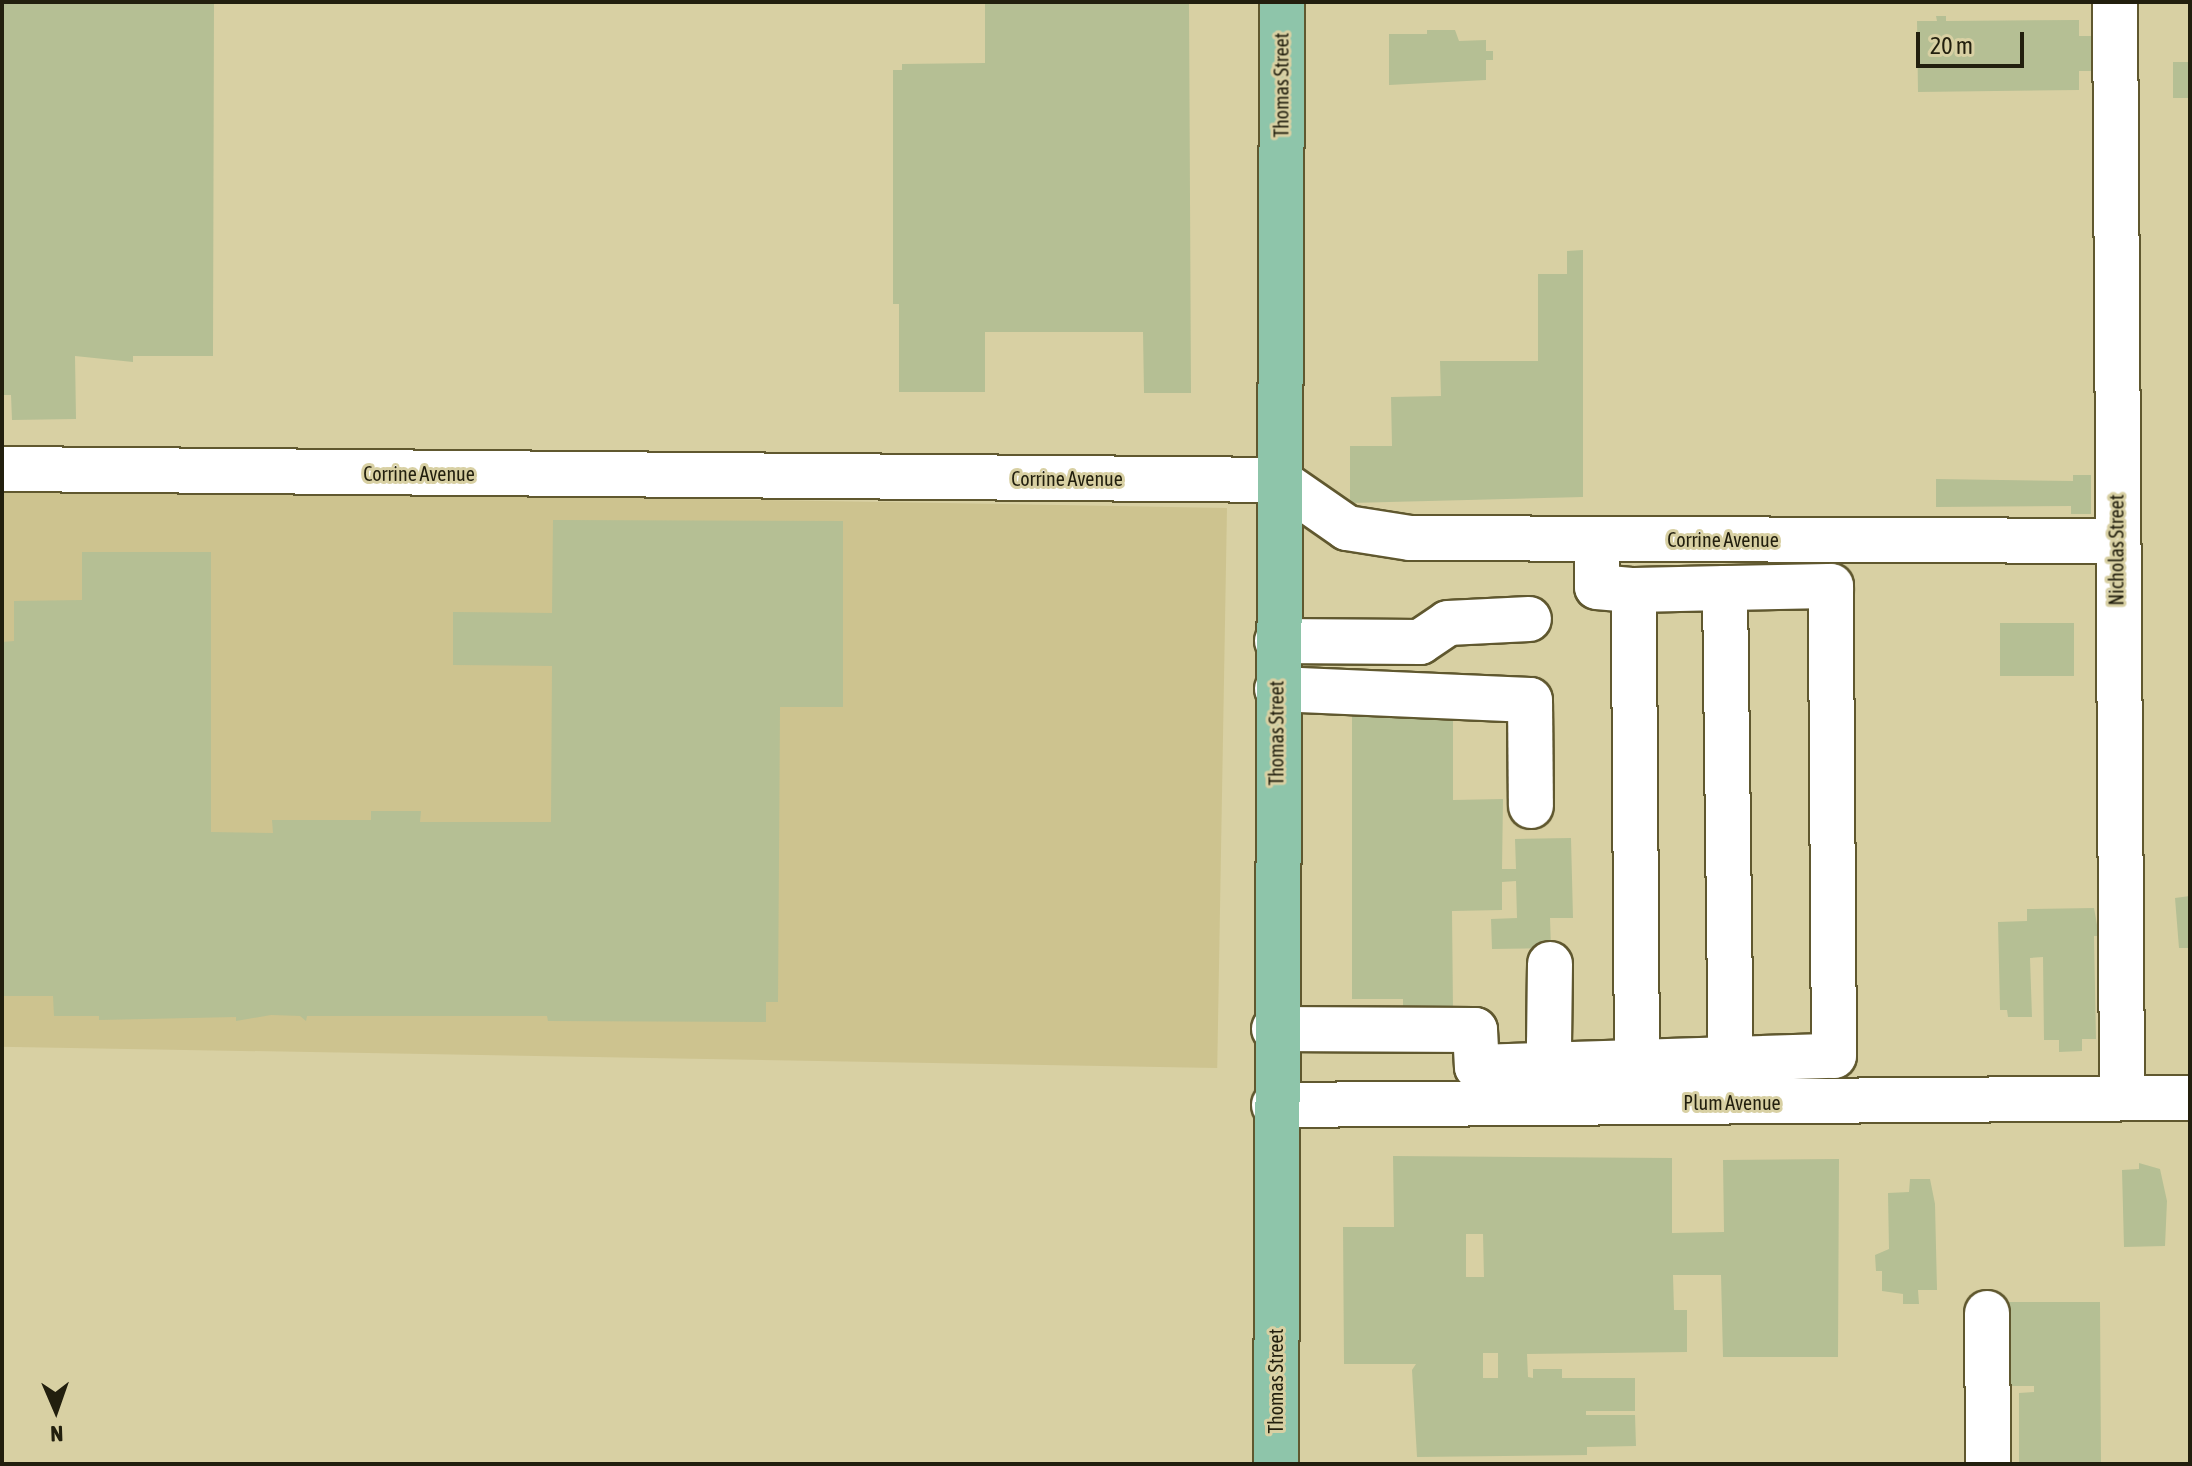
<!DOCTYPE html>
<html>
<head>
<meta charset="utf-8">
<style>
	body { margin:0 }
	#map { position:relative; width:2192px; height:1466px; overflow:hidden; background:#d8d0a3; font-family:"Asap Condensed",sans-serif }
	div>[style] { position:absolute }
	.built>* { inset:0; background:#cdc38f; transform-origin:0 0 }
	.building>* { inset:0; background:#b5bf94; transform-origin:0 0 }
	.roads { filter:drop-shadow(2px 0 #60582f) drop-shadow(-2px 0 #60582f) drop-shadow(0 2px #60582f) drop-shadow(0 -2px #60582f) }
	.minor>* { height:44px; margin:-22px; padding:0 22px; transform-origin:22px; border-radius:22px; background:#fff }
	.major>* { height:44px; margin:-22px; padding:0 22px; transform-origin:22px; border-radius:22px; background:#8ec5aa }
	span { translate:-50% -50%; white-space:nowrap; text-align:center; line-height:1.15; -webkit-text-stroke:6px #d8d0a3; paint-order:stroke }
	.street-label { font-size:20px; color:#221f0e }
	.frame { position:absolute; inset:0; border:4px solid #221f0e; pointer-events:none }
	.north { position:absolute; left:16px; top:1370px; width:80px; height:80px; -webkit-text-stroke:6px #d8d0a3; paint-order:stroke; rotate:178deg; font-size:22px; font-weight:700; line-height:32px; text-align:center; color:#221f0e }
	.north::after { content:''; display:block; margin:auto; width:28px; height:36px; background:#221f0e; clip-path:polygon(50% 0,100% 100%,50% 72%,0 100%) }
	.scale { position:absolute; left:1916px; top:32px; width:108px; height:36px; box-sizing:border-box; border:4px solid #221f0e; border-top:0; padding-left:10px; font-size:24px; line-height:28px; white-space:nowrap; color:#221f0e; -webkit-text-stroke:6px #d8d0a3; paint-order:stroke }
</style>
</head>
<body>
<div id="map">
	<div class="built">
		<div style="left:1227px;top:508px;width:560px;height:1225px;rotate:91deg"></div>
	</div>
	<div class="building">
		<div style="clip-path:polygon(2px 2px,214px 2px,213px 356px,133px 356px,133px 362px,75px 356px,76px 419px,12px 420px,11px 395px,3px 395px)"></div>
		<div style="clip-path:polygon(985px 2px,1189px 2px,1191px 393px,1144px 393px,1143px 332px,985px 332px,985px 392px,899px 392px,899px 304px,893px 304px,893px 70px,902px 70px,902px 64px,985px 63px)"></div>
		<div style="clip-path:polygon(1936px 16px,1946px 16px,1946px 21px,2079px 20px,2079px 36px,2101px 36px,2101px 71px,2079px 71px,2079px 90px,1918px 92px,1917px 21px,1937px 21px)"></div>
		<div style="clip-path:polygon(1427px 30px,1455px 30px,1459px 41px,1486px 40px,1486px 51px,1493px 51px,1493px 60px,1486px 60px,1486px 80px,1389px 85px,1389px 34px,1427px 34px)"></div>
		<div style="left:2173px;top:62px;width:17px;height:36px"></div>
		<div style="clip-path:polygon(1583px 250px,1583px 497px,1350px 503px,1350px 446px,1392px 446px,1391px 397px,1441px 396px,1440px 361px,1538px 361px,1538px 274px,1567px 274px,1567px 251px)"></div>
		<div style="clip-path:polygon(2073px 475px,2091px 475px,2091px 514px,2071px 514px,2071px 506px,1936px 507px,1936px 479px,2073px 481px)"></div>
		<div style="clip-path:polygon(553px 520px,843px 521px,843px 707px,780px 707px,778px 1002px,766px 1002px,766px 1022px,548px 1021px,547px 1016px,307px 1016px,306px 1021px,300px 1016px,271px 1015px,236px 1021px,236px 1017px,99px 1020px,99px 1016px,54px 1016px,53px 996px,2px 996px,2px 642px,14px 641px,14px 601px,82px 600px,82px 552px,211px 552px,211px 832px,273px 833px,272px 820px,371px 820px,371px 811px,421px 811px,420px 822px,551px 822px,552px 666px,453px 665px,453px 612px,552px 613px)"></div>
		<div style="left:2074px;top:623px;width:53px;height:74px;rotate:90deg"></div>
		<div style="clip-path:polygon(1352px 709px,1453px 710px,1453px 800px,1503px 799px,1502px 869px,1516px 869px,1515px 839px,1571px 838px,1573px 918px,1550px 918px,1551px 948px,1492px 949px,1491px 919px,1517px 918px,1516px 881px,1502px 882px,1502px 910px,1452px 911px,1453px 1010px,1403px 1010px,1403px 999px,1352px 999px)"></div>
		<div style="clip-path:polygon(2190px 896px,2190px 948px,2179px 948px,2175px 898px)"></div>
		<div style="clip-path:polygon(2094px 908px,2099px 936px,2094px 936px,2096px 1039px,2082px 1039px,2082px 1051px,2059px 1052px,2059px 1040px,2044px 1040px,2043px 957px,2030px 958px,2032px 1017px,2008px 1017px,2007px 1010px,2000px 1010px,1998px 922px,2027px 921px,2027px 909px)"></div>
		<div style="clip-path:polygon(evenodd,1393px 1156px,1672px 1158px,1672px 1233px,1724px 1232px,1723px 1160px,1839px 1159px,1838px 1357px,1723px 1357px,1721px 1275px,1673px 1275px,1674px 1310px,1687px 1310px,1687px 1352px,1527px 1354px,1528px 1377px,1533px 1378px,1533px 1369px,1562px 1369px,1562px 1378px,1635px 1378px,1635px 1411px,1586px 1411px,1586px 1415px,1635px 1415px,1636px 1446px,1587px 1447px,1587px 1455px,1417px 1457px,1412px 1370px,1416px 1364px,1344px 1364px,1343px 1227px,1394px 1227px,1393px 1156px,1466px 1234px,1483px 1234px,1484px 1277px,1466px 1277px,1466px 1234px,1393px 1156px,1483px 1353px,1498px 1353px,1498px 1378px,1483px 1378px,1483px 1353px)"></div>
		<div style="clip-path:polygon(2139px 1163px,2160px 1169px,2167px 1201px,2165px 1246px,2124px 1247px,2122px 1170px,2139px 1169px)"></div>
		<div style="clip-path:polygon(1910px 1179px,1930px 1179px,1935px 1204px,1937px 1290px,1918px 1290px,1919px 1304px,1903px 1304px,1903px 1294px,1882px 1291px,1882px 1271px,1876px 1271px,1875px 1255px,1889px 1249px,1888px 1193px,1909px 1192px)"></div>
		<div style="clip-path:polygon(2001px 1302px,2100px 1302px,2101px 1464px,2019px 1464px,2019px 1393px,2034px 1392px,2034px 1386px,2002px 1386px)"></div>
	</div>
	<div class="roads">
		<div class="minor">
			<div style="left:2115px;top:2px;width:1096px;rotate:89.63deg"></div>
			<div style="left:2px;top:469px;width:1276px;rotate:0.49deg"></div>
			<div style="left:1278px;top:480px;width:84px;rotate:34.8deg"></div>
			<div style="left:1347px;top:528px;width:64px;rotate:9deg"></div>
			<div style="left:1410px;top:538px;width:706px;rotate:0.24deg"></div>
			<div style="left:1597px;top:539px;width:48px;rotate:90deg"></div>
			<div style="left:1597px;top:587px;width:37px;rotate:5deg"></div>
			<div style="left:1277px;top:641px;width:143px;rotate:0.4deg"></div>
			<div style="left:1420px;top:642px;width:34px;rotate:-34deg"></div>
			<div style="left:1448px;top:623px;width:81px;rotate:-2.8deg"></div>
			<div style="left:1277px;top:689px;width:253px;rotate:2.5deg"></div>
			<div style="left:1530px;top:700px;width:106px;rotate:89.5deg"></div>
			<div style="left:1550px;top:964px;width:79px;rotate:90.7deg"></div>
			<div style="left:1549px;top:1043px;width:51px;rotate:79.8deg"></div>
			<div style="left:1274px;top:1029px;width:201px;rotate:0.3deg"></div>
			<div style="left:1475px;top:1030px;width:37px;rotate:87deg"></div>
			<div style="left:1477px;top:1067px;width:357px;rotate:-1.8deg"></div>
			<div style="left:1834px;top:1056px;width:470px;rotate:-90.4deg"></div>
			<div style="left:1831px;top:586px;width:106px;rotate:178.9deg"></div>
			<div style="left:1725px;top:588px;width:471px;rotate:89.3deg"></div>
			<div style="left:1637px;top:1063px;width:473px;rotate:-90.4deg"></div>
			<div style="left:1634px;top:590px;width:91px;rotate:-1.3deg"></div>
			<div style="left:1274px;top:1105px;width:916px;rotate:-0.44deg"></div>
			<div style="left:1987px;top:1313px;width:151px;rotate:89.6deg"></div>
		</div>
		<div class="major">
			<div style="left:1276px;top:1464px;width:1462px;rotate:-89.76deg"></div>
		</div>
	</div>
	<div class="street-label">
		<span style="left:1281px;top:85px;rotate:-90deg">Thomas Street</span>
		<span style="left:419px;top:473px">Corrine Avenue</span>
		<span style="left:1067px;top:478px">Corrine Avenue</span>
		<span style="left:1723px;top:539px">Corrine Avenue</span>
		<span style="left:2116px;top:550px;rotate:-90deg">Nicholas Street</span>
		<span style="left:1276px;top:733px;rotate:-90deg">Thomas Street</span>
		<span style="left:1732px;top:1102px">Plum Avenue</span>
		<span style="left:1275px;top:1381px;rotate:-90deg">Thomas Street</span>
	</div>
	<div class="frame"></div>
	<div class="north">N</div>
	<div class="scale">20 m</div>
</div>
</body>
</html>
